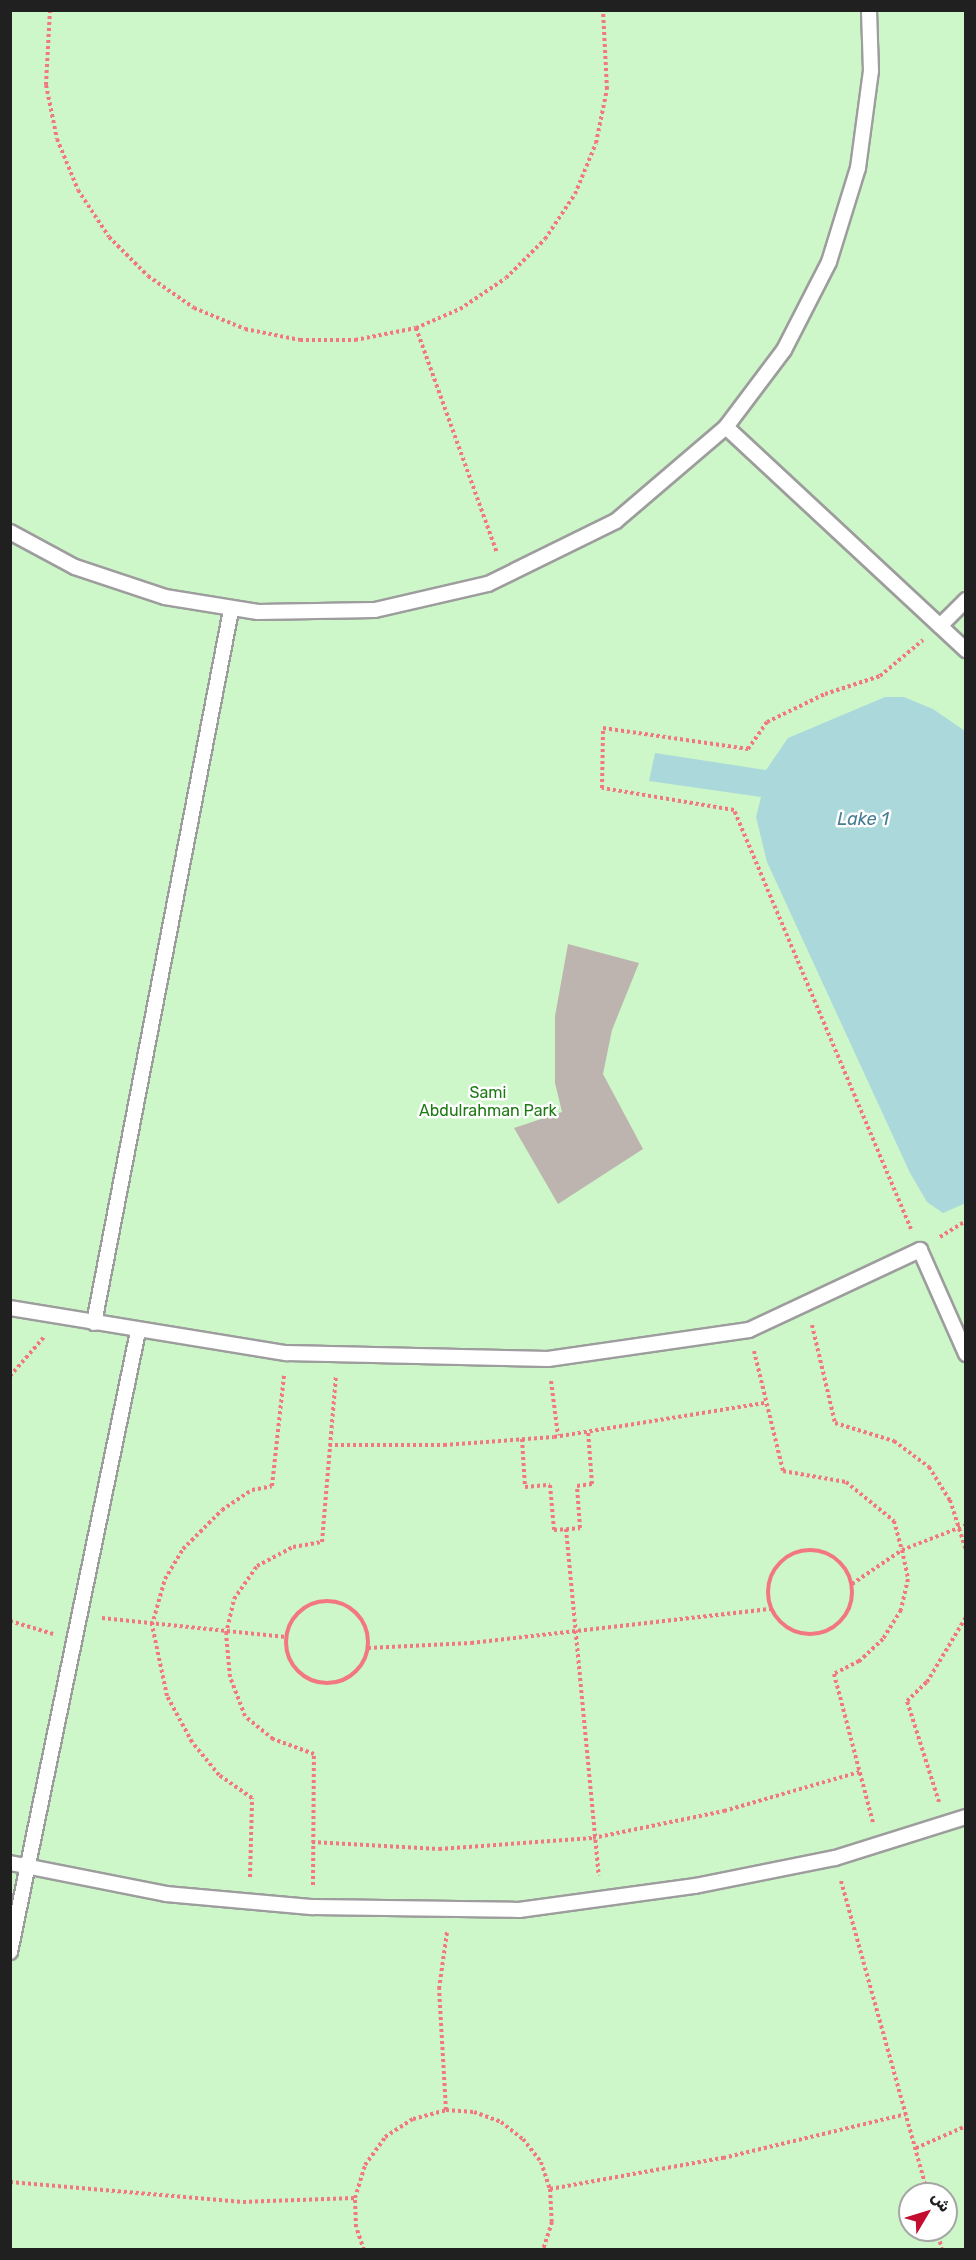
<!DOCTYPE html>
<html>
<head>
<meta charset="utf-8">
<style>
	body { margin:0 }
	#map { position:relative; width:976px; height:2260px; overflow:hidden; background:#f0ece8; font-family:Rubik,"Noto Sans Arabic",sans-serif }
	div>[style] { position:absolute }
	.park>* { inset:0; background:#cdf7c8 }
	.water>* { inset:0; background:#abd9db }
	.building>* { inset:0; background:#bdb4b0 }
	.path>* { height:4px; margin-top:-2px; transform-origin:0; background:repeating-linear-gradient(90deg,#f27782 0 3px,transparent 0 6px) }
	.path>.ring { margin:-2px; padding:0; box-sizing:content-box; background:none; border:4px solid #f27782; border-radius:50% }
	.roads { filter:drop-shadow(2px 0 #9d9d9d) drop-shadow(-2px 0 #9d9d9d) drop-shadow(0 2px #9d9d9d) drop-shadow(0 -2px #9d9d9d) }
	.service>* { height:14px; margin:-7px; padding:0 7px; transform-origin:7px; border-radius:7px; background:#fff }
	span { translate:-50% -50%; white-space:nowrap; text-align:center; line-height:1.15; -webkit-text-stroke:5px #fff; paint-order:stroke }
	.park-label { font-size:16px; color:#1e7a13 }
	.water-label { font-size:18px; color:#487d94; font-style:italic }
	.frame { position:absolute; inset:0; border:12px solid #202020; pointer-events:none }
	.north { position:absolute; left:898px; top:2182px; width:60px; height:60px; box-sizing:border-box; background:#fff; border:2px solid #a6a6a6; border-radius:50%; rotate:52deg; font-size:16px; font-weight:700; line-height:24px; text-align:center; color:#202020 }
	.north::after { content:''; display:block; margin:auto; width:21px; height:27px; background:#c40c30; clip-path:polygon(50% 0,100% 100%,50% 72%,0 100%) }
</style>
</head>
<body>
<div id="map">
	<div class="park">
		<div style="clip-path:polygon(evenodd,10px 11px,965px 11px,965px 2249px,11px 2249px,10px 11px,910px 2194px,946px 2194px,946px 2230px,910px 2230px,910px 2194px)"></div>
	</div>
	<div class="water">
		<div style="clip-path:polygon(885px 697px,904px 697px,933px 709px,965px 731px,966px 1203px,943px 1213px,927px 1202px,910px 1173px,767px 862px,756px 817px,761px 797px,649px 781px,655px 753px,766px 770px,788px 738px)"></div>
	</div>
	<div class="building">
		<div style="clip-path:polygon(568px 944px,639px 963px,612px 1030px,603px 1074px,643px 1149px,558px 1204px,514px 1128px,562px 1112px,555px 1083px,555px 1016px)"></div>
	</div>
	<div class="path">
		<div style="left:50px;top:10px;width:75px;rotate:93.1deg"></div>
		<div style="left:46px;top:85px;width:55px;rotate:78.5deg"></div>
		<div style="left:57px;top:139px;width:55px;rotate:67.6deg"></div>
		<div style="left:78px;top:190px;width:56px;rotate:56.6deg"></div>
		<div style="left:109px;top:237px;width:55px;rotate:45deg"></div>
		<div style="left:148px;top:276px;width:56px;rotate:34.8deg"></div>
		<div style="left:194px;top:308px;width:55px;rotate:22.4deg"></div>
		<div style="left:245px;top:329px;width:56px;rotate:11.3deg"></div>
		<div style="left:300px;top:340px;width:55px"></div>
		<div style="left:355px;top:340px;width:62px;rotate:-11.1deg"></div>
		<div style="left:416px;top:328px;width:48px;rotate:-23.4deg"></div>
		<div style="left:460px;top:309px;width:55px;rotate:-34deg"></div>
		<div style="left:506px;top:278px;width:55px;rotate:-45deg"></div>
		<div style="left:545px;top:239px;width:54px;rotate:-56.3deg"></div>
		<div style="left:575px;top:194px;width:55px;rotate:-67.6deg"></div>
		<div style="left:596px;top:143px;width:55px;rotate:-78.5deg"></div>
		<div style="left:607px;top:89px;width:79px;rotate:-92.9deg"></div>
		<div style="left:416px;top:328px;width:239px;rotate:70.2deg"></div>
		<div style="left:911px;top:1229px;width:455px;rotate:-112.9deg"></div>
		<div style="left:734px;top:810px;width:134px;rotate:-170.5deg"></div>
		<div style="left:602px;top:788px;width:60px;rotate:-89deg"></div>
		<div style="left:603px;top:728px;width:147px;rotate:8.2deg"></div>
		<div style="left:748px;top:749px;width:33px;rotate:-55deg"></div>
		<div style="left:767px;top:722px;width:64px;rotate:-25.8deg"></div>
		<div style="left:825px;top:694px;width:58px;rotate:-18.1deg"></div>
		<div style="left:880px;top:676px;width:56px;rotate:-39.9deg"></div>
		<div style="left:940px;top:1237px;width:31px;rotate:-32deg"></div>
		<div style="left:812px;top:1325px;width:101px;rotate:76.8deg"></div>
		<div style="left:835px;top:1423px;width:62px;rotate:17deg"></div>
		<div style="left:894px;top:1441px;width:44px;rotate:36.6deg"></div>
		<div style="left:929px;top:1467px;width:39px;rotate:58deg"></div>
		<div style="left:950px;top:1500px;width:52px;rotate:72.3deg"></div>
		<div style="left:754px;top:1351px;width:123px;rotate:76.4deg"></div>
		<div style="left:783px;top:1471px;width:64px;rotate:9.9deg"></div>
		<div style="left:846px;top:1482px;width:62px;rotate:39.1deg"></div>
		<div style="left:894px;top:1521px;width:30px;rotate:75deg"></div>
		<div style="left:902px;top:1550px;width:30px;rotate:78deg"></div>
		<div style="left:908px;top:1579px;width:32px;rotate:103deg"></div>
		<div style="left:901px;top:1610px;width:34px;rotate:122deg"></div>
		<div style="left:883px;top:1639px;width:33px;rotate:137deg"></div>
		<div style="left:859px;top:1661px;width:28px;rotate:153deg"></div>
		<div style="left:834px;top:1674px;width:154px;rotate:75.3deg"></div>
		<div style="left:10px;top:1376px;width:52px;rotate:-48.9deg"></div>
		<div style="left:551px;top:1381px;width:55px;rotate:82.7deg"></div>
		<div style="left:522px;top:1439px;width:48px;rotate:86.4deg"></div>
		<div style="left:525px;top:1487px;width:25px;rotate:-5deg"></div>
		<div style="left:550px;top:1485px;width:45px;rotate:84.9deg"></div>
		<div style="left:554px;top:1530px;width:26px;rotate:-4deg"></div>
		<div style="left:580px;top:1528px;width:42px;rotate:-94.1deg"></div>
		<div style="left:577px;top:1486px;width:15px;rotate:-8deg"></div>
		<div style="left:592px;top:1484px;width:53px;rotate:-94.3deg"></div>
		<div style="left:329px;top:1445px;width:115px"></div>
		<div style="left:444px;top:1445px;width:110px;rotate:-4.2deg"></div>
		<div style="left:554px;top:1437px;width:213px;rotate:-9.2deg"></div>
		<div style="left:566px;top:1529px;width:348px;rotate:84.6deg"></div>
		<div class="ring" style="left:768px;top:1550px;width:80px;height:80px"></div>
		<div style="left:852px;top:1584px;width:60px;rotate:-34.2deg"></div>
		<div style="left:902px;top:1550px;width:69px;rotate:-21.3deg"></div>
		<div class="ring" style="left:286px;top:1601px;width:78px;height:78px"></div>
		<div style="left:102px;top:1618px;width:185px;rotate:5.9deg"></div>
		<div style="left:10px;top:1621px;width:45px;rotate:16.8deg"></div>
		<div style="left:368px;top:1648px;width:103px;rotate:-2.8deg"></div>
		<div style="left:471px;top:1643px;width:302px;rotate:-6.5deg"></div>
		<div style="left:939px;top:1802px;width:106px;rotate:-107.6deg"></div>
		<div style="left:907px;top:1701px;width:28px;rotate:-44deg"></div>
		<div style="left:927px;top:1682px;width:76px;rotate:-59deg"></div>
		<div style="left:312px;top:1842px;width:127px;rotate:3.2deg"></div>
		<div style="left:439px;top:1849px;width:154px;rotate:-4.1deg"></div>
		<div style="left:593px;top:1838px;width:134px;rotate:-11.6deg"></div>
		<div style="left:724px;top:1811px;width:141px;rotate:-16.1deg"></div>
		<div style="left:250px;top:1877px;width:79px;rotate:-88.5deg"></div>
		<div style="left:252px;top:1798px;width:40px;rotate:-145.1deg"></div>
		<div style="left:219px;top:1775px;width:43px;rotate:-129.3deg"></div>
		<div style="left:192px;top:1742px;width:52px;rotate:-118.5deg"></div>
		<div style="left:167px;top:1696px;width:73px;rotate:-101.9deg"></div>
		<div style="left:152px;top:1625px;width:48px;rotate:-74.2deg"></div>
		<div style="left:165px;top:1579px;width:35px;rotate:-59deg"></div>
		<div style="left:183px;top:1549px;width:55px;rotate:-45deg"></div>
		<div style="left:222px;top:1510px;width:36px;rotate:-34deg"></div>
		<div style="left:252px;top:1490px;width:20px;rotate:-11deg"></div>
		<div style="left:272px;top:1486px;width:111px;rotate:-83.8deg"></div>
		<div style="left:841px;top:1881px;width:325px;rotate:74.5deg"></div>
		<div style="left:313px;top:1885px;width:131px;rotate:-89.6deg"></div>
		<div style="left:314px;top:1754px;width:44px;rotate:-159.9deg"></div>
		<div style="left:273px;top:1739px;width:36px;rotate:-141deg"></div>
		<div style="left:245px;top:1716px;width:42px;rotate:-111deg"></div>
		<div style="left:230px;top:1677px;width:43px;rotate:-95.3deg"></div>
		<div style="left:226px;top:1634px;width:36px;rotate:-77deg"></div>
		<div style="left:234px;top:1599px;width:40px;rotate:-55.1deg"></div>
		<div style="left:257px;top:1566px;width:41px;rotate:-27.8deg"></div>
		<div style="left:293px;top:1547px;width:29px;rotate:-10deg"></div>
		<div style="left:322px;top:1542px;width:166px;rotate:-85.2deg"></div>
		<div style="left:446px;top:2110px;width:121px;rotate:-93.3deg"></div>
		<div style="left:439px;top:1989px;width:58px;rotate:-82deg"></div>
		<div style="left:916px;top:2148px;width:55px;rotate:-23.7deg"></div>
		<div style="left:10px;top:2182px;width:234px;rotate:4.9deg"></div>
		<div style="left:243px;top:2202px;width:112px;rotate:-2deg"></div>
		<div style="left:550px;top:2189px;width:176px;rotate:-10.2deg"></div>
		<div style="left:723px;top:2158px;width:188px;rotate:-13.5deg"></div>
		<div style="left:937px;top:2230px;width:21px;rotate:76deg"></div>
		<div style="left:364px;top:2250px;width:24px;rotate:-109deg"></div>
		<div style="left:356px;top:2227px;width:29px;rotate:-92deg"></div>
		<div style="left:355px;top:2198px;width:34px;rotate:-73deg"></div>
		<div style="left:365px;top:2165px;width:34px;rotate:-54deg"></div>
		<div style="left:385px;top:2137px;width:33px;rotate:-33deg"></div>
		<div style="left:413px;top:2119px;width:34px;rotate:-15deg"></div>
		<div style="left:446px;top:2110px;width:28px;rotate:4deg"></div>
		<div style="left:474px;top:2112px;width:29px;rotate:20deg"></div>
		<div style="left:501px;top:2122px;width:28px;rotate:38deg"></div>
		<div style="left:523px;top:2139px;width:29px;rotate:52deg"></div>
		<div style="left:541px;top:2162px;width:28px;rotate:72deg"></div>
		<div style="left:550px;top:2189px;width:33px;rotate:87deg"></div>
		<div style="left:552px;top:2222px;width:29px;rotate:108deg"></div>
	</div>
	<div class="roads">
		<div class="service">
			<div style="left:726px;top:427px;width:328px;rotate:42.9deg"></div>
			<div style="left:10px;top:532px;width:74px;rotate:28.3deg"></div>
			<div style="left:75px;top:567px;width:95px;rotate:18.4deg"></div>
			<div style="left:165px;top:597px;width:94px;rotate:9.2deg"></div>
			<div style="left:258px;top:612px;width:117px;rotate:-1deg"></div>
			<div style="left:375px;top:610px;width:116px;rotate:-13deg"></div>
			<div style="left:488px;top:584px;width:143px;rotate:-26.2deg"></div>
			<div style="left:616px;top:521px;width:145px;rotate:-40.5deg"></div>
			<div style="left:726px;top:427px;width:96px;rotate:-53deg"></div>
			<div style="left:784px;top:350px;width:99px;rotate:-62.9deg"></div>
			<div style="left:829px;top:262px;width:98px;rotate:-72.9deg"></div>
			<div style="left:858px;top:168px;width:98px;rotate:-82.4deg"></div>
			<div style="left:871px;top:71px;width:61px;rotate:-91.9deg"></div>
			<div style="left:940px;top:626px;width:37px;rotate:-45deg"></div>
			<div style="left:10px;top:1308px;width:280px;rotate:9.3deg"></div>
			<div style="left:286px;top:1353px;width:262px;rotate:1.3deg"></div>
			<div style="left:548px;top:1359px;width:203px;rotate:-8.2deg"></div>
			<div style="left:749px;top:1330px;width:189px;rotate:-25.1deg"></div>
			<div style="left:920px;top:1250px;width:114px;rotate:66.1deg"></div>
			<div style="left:94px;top:1323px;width:726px;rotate:-79.12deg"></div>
			<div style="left:10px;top:1863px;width:159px;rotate:11.2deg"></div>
			<div style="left:166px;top:1894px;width:148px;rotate:5.1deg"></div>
			<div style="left:313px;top:1907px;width:206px;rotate:0.8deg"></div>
			<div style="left:519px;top:1910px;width:178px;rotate:-7.8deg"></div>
			<div style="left:695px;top:1886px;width:143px;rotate:-11.3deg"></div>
			<div style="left:835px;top:1858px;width:137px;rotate:-17.4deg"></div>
			<div style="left:10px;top:1952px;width:634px;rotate:-78.35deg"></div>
		</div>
	</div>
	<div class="park-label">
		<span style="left:488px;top:1102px">Sami<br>Abdulrahman Park</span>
	</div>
	<div class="water-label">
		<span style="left:863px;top:819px">Lake 1</span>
	</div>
	<div class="frame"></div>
	<div class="north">ش</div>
</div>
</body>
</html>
